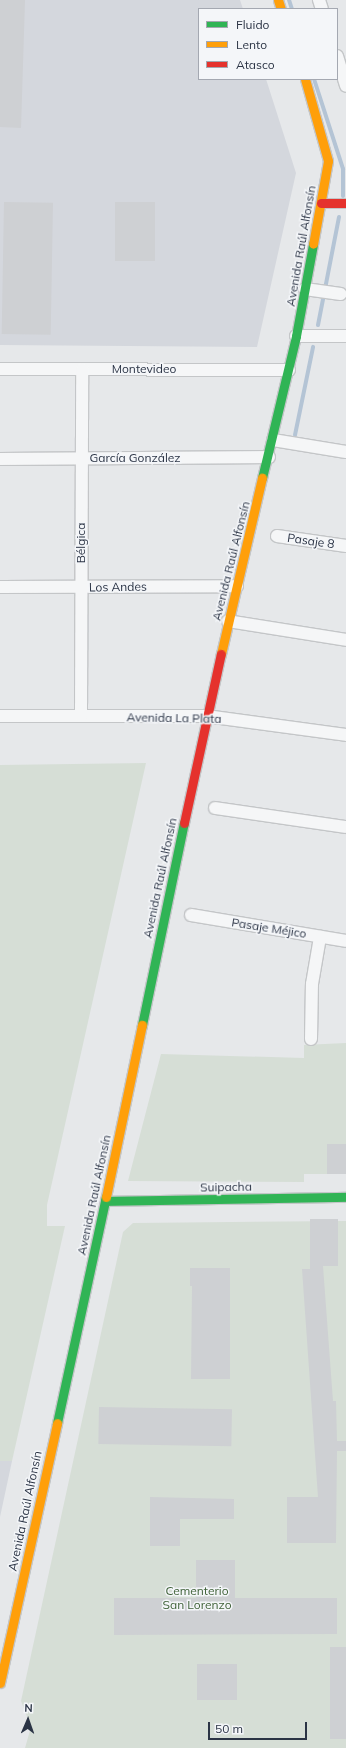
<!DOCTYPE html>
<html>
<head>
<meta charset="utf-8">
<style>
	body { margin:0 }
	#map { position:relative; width:346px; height:1748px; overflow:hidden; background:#e6e8ea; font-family:Mulish,sans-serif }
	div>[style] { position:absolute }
	.built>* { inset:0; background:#d4d7dd }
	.green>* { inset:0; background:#d6ded6 }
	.stream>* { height:4px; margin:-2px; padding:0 2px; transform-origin:2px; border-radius:2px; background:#b4c4d5 }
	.building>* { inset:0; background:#ced0d3; transform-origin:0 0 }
	.roads { filter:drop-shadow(1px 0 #c4c6c8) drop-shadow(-1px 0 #c4c6c8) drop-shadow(0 1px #c4c6c8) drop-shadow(0 -1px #c4c6c8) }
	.street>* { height:12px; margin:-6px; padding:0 6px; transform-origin:6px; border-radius:6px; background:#f5f6f7 }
	.fast>* { height:9px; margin:-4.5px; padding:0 4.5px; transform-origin:4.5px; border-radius:4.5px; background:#30b455 }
	.slow>* { height:9px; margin:-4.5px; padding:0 4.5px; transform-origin:4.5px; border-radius:4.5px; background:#ff9f0a }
	.jam>* { height:9px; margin:-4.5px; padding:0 4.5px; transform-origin:4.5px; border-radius:4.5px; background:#e5322d }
	span { translate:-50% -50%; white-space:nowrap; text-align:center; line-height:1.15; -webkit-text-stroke:3px #f4f6f9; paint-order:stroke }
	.street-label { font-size:12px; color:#2b3445 }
	.park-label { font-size:12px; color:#3f6138 }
	.legend { position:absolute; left:198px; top:8px; width:140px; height:72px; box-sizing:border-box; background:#f4f6f9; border:1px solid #a4a8b1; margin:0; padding:5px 7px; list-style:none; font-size:12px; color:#2b3445 }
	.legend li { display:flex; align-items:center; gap:8px; height:20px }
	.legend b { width:20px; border:1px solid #a4a8b1 }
	.north { position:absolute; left:8px; top:1700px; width:40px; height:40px; -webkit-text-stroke:3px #f4f6f9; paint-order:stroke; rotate:2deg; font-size:11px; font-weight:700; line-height:16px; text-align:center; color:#2b3445 }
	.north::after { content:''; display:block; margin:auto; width:14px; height:18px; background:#2b3445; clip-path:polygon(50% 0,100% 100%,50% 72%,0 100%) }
	.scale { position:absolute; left:208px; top:1722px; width:99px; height:18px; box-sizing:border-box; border:2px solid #2b3445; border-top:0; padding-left:5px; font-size:12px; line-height:14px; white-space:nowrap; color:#2b3445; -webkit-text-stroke:3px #f4f6f9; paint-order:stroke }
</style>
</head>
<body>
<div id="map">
	<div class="built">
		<div style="clip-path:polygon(0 0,240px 0,243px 9px,199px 9px,199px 79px,266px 79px,296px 173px,257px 347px,0 345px)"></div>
		<div style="clip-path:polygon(0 1461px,12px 1461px,0 1517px)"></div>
	</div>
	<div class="green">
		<div style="clip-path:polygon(146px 763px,47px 1205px,47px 1226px,65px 1226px,12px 1461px,0 1461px,0 765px)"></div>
		<div style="clip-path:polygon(346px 1043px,346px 1144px,327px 1144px,327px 1174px,304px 1174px,304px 1182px,128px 1181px,161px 1054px,304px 1058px,304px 1045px)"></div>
		<div style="clip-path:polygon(346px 1221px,346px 1748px,25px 1748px,31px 1727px,21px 1701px,123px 1232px,133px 1223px)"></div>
	</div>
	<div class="stream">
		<div style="left:289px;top:0;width:9px;rotate:72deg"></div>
		<div style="left:314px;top:79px;width:95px;rotate:72.1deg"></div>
		<div style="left:343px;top:169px;width:27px;rotate:90deg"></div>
		<div style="left:318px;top:325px;width:110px;rotate:-79deg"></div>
		<div style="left:295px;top:435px;width:90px;rotate:-78.4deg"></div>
	</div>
	<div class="building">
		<div style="clip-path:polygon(0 0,25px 0,21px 128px,0 127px)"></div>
		<div style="left:4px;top:202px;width:49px;height:132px;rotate:1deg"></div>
		<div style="left:115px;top:202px;width:40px;height:59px"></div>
		<div style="left:327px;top:1144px;width:19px;height:30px"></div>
		<div style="clip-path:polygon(310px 1219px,338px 1219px,338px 1266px,323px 1266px,333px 1401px,336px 1401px,337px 1441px,346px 1441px,346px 1451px,337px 1451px,336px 1543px,287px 1543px,287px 1497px,318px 1497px,302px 1269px,310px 1269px)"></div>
		<div style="clip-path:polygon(190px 1268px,230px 1268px,230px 1379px,191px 1379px,192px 1286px,190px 1286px)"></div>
		<div style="left:99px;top:1407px;width:133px;height:37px;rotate:1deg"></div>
		<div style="clip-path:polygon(150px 1497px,234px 1499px,234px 1519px,180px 1519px,180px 1546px,150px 1546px)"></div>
		<div style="clip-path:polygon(196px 1560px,235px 1560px,235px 1598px,337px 1598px,337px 1634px,114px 1635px,114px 1598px,196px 1598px)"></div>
		<div style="left:330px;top:1647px;width:16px;height:92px"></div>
		<div style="left:197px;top:1664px;width:40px;height:36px"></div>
	</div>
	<div class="roads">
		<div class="street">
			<div style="left:319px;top:0;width:9px;rotate:72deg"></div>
			<div style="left:337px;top:56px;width:31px;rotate:73deg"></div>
			<div style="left:305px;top:289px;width:36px;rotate:8deg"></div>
			<div style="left:296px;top:336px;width:50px"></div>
			<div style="left:0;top:369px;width:289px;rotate:0.2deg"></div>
			<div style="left:273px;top:440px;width:74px;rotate:9.3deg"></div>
			<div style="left:0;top:459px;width:269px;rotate:-0.4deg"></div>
			<div style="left:277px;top:536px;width:70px;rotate:8.2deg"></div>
			<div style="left:0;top:587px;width:237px;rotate:-0.2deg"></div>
			<div style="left:228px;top:621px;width:120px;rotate:9.1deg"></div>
			<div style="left:0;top:716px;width:206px"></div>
			<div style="left:206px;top:716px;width:141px;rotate:7.7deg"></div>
			<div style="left:81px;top:716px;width:347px;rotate:-89.8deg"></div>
			<div style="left:215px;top:808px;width:132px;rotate:8.3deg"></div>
			<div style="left:191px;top:915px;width:157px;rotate:9.5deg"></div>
			<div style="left:311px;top:1039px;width:55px;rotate:-89deg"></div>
			<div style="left:312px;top:984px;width:48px;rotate:-80.3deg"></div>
		</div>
		<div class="fast">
			<div style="left:262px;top:478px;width:146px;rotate:-76.5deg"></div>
			<div style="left:296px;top:336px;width:94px;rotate:-79.5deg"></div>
			<div style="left:142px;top:1025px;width:206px;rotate:-78.3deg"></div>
			<div style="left:105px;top:1201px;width:241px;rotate:-1deg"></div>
			<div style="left:57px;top:1423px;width:231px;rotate:-77.8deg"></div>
		</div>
		<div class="slow">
			<div style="left:278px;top:0;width:9px;rotate:72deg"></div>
			<div style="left:305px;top:79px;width:85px;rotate:74.3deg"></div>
			<div style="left:328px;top:161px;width:84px;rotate:100.2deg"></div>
			<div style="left:221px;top:654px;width:181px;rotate:-76.9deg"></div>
			<div style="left:106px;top:1197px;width:176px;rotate:-78.2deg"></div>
			<div style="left:0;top:1683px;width:266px;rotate:-77.6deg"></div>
		</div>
		<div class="jam">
			<div style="left:321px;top:203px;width:25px"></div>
			<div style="left:184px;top:823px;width:173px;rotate:-77.7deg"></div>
		</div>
	</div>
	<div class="street-label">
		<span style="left:301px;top:246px;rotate:-80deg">Avenida Raúl Alfonsín</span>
		<span style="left:144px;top:369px">Montevideo</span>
		<span style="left:135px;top:458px">García González</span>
		<span style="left:311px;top:541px;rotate:8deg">Pasaje 8</span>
		<span style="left:81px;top:543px;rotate:-90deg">Bélgica</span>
		<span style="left:231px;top:561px;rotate:-76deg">Avenida Raúl Alfonsín</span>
		<span style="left:118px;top:587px;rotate:-1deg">Los Andes</span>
		<span style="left:174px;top:718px;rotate:1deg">Avenida La Plata</span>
		<span style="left:160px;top:878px;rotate:-78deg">Avenida Raúl Alfonsín</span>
		<span style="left:269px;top:928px;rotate:9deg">Pasaje Méjico</span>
		<span style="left:226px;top:1187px;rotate:-1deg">Suipacha</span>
		<span style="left:94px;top:1195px;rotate:-78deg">Avenida Raúl Alfonsín</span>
		<span style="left:25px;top:1511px;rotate:-78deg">Avenida Raúl Alfonsín</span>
	</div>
	<div class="park-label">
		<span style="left:197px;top:1598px">Cementerio<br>San Lorenzo</span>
	</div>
	<ul class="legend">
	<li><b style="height:5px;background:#30b455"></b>Fluido</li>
	<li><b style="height:5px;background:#ff9f0a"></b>Lento</li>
	<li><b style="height:5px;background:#e5322d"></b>Atasco</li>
	</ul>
	<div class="north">N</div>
	<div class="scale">50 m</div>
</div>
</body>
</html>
